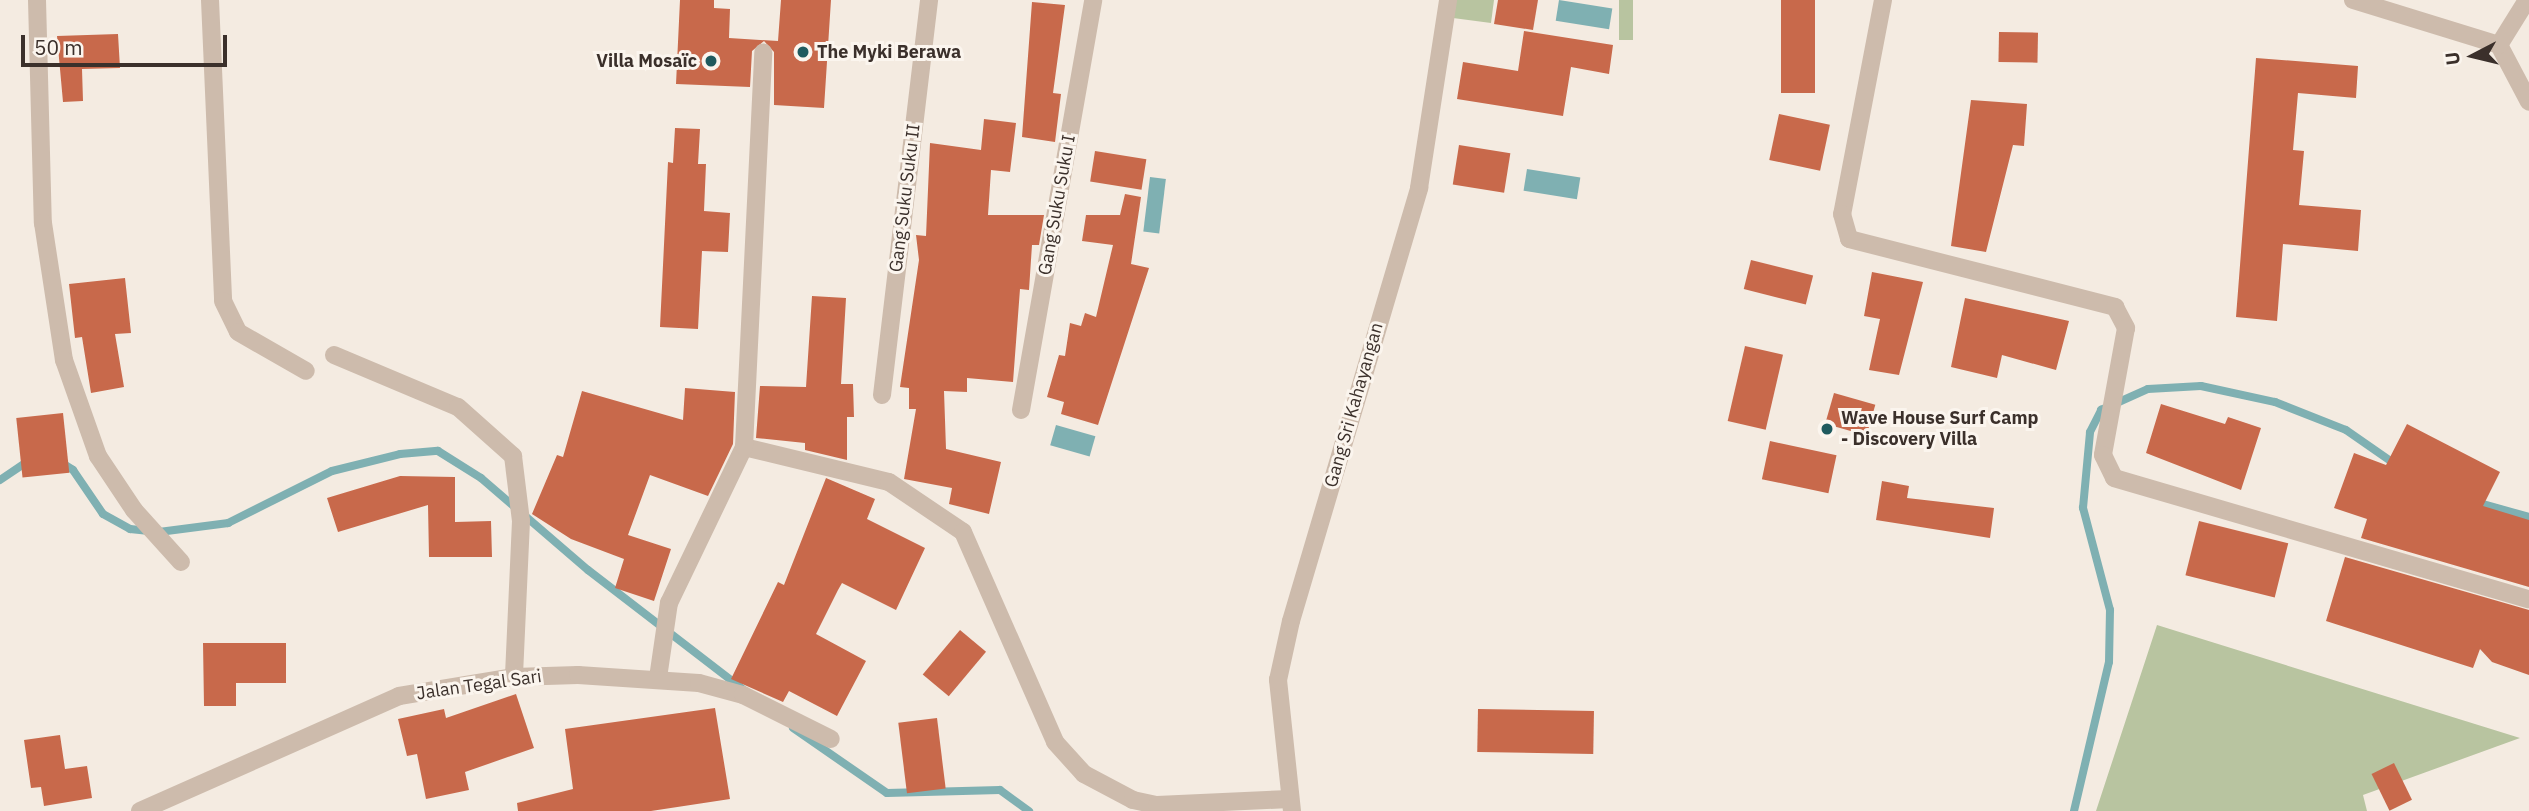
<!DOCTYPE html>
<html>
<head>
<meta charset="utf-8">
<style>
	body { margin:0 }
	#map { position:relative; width:2529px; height:811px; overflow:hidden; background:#f4ebe1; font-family:"IBM Plex Sans",sans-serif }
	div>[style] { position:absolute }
	.green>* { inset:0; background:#b8c4a0; transform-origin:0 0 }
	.water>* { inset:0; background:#7fb0b2; transform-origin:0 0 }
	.stream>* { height:8px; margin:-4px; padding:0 4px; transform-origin:4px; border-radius:4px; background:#7fb0b2 }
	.building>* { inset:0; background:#c8694b; transform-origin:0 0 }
	.minor>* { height:18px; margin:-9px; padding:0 9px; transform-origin:9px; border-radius:9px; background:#cdbbac }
	.dots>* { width:19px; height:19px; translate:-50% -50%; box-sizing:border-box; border:4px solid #fbf5ee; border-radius:50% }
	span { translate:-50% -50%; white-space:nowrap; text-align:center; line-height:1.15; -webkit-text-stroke:6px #fbf5ee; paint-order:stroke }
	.poi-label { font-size:18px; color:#3b302b; font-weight:700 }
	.left { translate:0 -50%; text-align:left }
	.right { translate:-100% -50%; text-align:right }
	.street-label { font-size:18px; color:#3b302b }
	.north { position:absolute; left:2438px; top:21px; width:70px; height:70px; -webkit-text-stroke:5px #fbf5ee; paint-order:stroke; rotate:263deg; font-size:19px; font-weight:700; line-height:28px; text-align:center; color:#3b302b }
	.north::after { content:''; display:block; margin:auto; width:24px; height:32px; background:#3b302b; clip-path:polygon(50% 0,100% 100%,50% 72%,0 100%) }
	.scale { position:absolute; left:21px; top:35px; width:206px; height:32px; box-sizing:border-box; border:4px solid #3b302b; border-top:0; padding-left:9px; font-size:21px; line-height:24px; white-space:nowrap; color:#3b302b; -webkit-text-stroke:5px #fbf5ee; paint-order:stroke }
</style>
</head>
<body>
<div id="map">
	<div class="green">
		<div style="clip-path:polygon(1456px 0,1494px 0,1491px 23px,1453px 18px)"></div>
		<div style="left:1619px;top:0;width:14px;height:40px"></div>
		<div style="clip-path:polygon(2157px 625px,2520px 738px,2363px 795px,2367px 811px,2096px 811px)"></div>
	</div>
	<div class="water">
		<div style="left:1559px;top:0;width:54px;height:21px;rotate:9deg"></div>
		<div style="left:1527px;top:169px;width:54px;height:22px;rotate:9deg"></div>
		<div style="left:1150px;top:177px;width:16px;height:55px;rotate:7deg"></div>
		<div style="left:1056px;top:425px;width:41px;height:21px;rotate:16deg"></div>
	</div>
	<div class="stream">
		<div style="left:62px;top:463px;width:13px;rotate:32deg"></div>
		<div style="left:73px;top:470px;width:53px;rotate:55.7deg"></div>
		<div style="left:103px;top:514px;width:31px;rotate:29deg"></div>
		<div style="left:130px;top:529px;width:29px;rotate:6deg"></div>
		<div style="left:159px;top:532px;width:70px;rotate:-7.4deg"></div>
		<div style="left:228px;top:523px;width:116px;rotate:-26.6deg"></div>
		<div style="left:332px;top:471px;width:70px;rotate:-14deg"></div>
		<div style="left:400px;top:454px;width:38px;rotate:-5deg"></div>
		<div style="left:438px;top:451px;width:51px;rotate:32.1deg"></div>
		<div style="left:481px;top:478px;width:141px;rotate:40.7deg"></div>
		<div style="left:588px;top:570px;width:197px;rotate:37.6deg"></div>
		<div style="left:0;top:480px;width:32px;rotate:-34deg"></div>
		<div style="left:2476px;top:502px;width:55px;rotate:15.8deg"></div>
		<div style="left:793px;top:728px;width:114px;rotate:34.7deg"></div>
		<div style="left:887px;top:793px;width:113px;rotate:-1.5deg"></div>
		<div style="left:1000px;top:790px;width:36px;rotate:36deg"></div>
		<div style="left:2074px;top:811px;width:153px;rotate:-76.8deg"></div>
		<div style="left:2109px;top:662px;width:52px;rotate:-88.9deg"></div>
		<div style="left:2110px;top:610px;width:106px;rotate:-104.8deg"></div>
		<div style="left:2083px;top:508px;width:76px;rotate:-84.7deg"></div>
		<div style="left:2090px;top:432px;width:25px;rotate:-63deg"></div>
		<div style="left:2101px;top:410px;width:51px;rotate:-24.1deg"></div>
		<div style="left:2148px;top:389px;width:53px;rotate:-3.2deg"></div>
		<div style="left:2201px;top:386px;width:76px;rotate:12.2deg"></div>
		<div style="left:2275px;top:402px;width:76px;rotate:21.5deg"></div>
		<div style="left:2346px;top:430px;width:60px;rotate:34.8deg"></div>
	</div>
	<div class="building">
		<div style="clip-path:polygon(680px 0,714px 0,714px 8px,730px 9px,729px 38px,778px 41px,781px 0,831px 0,824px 108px,774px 105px,774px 52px,764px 41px,752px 51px,750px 87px,676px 84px)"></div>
		<div style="clip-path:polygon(1498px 0,1538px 0,1533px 30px,1494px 24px)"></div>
		<div style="left:1781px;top:0;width:34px;height:93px"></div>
		<div style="clip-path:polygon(1032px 2px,1065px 5px,1053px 93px,1061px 94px,1055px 142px,1022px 137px)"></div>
		<div style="clip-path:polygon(1524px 31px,1613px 45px,1609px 74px,1571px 67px,1563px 116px,1457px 99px,1463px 62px,1518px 71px)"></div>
		<div style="left:1999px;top:32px;width:39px;height:30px;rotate:1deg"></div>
		<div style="clip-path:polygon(118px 34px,120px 68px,82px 69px,83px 101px,63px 102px,57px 36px)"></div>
		<div style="clip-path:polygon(2256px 58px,2358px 66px,2356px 98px,2298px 93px,2293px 150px,2304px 151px,2299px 205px,2361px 210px,2358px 251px,2283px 244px,2277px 321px,2236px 317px)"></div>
		<div style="clip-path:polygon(1971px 100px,2027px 104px,2024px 146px,2013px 145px,1986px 252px,1951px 246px)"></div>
		<div style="left:1779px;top:114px;width:52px;height:47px;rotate:12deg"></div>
		<div style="clip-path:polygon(984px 119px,1016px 123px,1010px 172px,991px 170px,988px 215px,1044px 215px,1039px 245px,1032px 245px,1029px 290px,1020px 289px,1013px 382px,967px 378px,967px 392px,944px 391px,946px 449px,1001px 462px,989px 514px,949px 504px,952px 488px,904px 479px,916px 409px,909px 409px,909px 388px,900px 387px,919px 260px,916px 235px,926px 236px,930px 143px,981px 150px)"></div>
		<div style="clip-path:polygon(675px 128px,700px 129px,698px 164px,706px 164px,704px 211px,730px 213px,728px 252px,702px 251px,698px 329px,660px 327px,668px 162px,673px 163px)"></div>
		<div style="left:1459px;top:145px;width:52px;height:40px;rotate:9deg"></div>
		<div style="left:1095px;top:151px;width:52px;height:31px;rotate:9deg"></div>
		<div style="clip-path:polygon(1125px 194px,1141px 197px,1131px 264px,1149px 268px,1098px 425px,1061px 414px,1064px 402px,1047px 397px,1059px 355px,1065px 356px,1070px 323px,1081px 326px,1085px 313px,1096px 317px,1113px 245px,1082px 241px,1086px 215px,1120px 215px)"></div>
		<div style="left:1751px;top:260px;width:64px;height:30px;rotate:14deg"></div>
		<div style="clip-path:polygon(1872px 272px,1923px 282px,1899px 375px,1869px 370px,1880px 319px,1864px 316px)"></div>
		<div style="clip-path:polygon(125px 278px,131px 333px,115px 334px,124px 387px,91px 393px,82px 337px,75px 338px,69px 284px)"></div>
		<div style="clip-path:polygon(812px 296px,846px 298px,841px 384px,853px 384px,854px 417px,847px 417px,847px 460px,805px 450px,805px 443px,756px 438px,760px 386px,806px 387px)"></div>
		<div style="clip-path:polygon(1965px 298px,2069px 321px,2056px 370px,2002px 355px,1997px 378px,1951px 367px)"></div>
		<div style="left:1745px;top:346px;width:39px;height:77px;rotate:13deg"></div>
		<div style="clip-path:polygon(685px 388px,735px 392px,733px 444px,708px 496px,650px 475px,628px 535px,671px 549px,654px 601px,615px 588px,624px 559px,571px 539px,532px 514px,557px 455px,563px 457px,582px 391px,683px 420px)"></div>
		<div style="left:1834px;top:393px;width:43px;height:32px;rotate:16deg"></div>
		<div style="clip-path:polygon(2161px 404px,2225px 424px,2228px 417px,2261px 428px,2241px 490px,2146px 453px)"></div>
		<div style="left:63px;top:413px;width:60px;height:47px;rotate:84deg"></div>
		<div style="clip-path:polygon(2407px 424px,2500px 472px,2483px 506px,2529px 520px,2529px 587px,2361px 538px,2367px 519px,2334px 508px,2354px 453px,2386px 465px)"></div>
		<div style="left:1770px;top:441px;width:68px;height:39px;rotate:12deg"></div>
		<div style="clip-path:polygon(400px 476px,455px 477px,455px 522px,491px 521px,492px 557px,429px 557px,428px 505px,338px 532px,327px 498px)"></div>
		<div style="clip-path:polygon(826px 478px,875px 499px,867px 519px,925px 548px,896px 610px,842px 583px,838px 590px,816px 634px,866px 661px,837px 716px,789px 691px,783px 702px,731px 679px,778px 582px,784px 585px)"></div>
		<div style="clip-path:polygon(1882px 481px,1909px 486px,1907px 498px,1994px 508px,1990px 538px,1876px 520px)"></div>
		<div style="left:2199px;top:521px;width:92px;height:56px;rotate:14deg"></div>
		<div style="clip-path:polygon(2345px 557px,2529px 610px,2529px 675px,2492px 662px,2480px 649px,2473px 668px,2326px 621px)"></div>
		<div style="left:960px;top:630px;width:34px;height:58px;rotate:40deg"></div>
		<div style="clip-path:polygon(203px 643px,286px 643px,286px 683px,236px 683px,236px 706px,204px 706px)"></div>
		<div style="clip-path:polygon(516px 694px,534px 748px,465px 772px,469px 790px,426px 799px,417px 754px,407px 756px,398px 719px,444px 709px,446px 718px)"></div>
		<div style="clip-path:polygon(715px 708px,730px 799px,651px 811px,518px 811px,517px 803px,573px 789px,565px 729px)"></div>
		<div style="left:1478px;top:709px;width:116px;height:43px;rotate:1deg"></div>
		<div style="left:937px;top:718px;width:71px;height:39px;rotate:83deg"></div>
		<div style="clip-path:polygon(60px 735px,65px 769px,87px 766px,92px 798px,44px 806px,41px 787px,31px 788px,24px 740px)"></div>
		<div style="left:2394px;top:763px;width:41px;height:25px;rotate:64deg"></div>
	</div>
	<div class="minor">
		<div style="left:37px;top:0;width:223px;rotate:88.5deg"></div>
		<div style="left:43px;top:223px;width:139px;rotate:81.3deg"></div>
		<div style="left:64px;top:360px;width:102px;rotate:70.5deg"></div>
		<div style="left:98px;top:456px;width:65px;rotate:56.3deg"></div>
		<div style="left:134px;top:510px;width:70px;rotate:47.9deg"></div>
		<div style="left:210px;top:0;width:301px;rotate:87.5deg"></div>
		<div style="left:223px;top:301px;width:34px;rotate:64deg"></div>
		<div style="left:238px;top:332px;width:78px;rotate:29.8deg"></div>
		<div style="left:1883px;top:0;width:218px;rotate:100.8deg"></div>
		<div style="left:1842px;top:214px;width:26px;rotate:74deg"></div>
		<div style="left:1849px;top:239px;width:275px;rotate:14.3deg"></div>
		<div style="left:2115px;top:307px;width:24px;rotate:62deg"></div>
		<div style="left:2126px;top:328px;width:129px;rotate:100.3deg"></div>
		<div style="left:2103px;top:455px;width:25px;rotate:64deg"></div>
		<div style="left:2114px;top:478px;width:432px;rotate:16.3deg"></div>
		<div style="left:2353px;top:0;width:153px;rotate:17.1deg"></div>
		<div style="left:2499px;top:45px;width:64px;rotate:62.2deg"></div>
		<div style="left:2499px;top:45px;width:53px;rotate:-58.1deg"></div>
		<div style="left:334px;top:355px;width:134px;rotate:22.8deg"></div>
		<div style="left:458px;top:407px;width:74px;rotate:41.7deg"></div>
		<div style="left:513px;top:456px;width:65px;rotate:83deg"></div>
		<div style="left:521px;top:521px;width:156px;rotate:92.6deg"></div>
		<div style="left:882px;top:395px;width:398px;rotate:-83.2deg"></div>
		<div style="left:1021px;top:410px;width:416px;rotate:-80deg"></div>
		<div style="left:744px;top:447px;width:149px;rotate:13.6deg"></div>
		<div style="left:889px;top:482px;width:89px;rotate:34deg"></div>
		<div style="left:963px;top:532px;width:229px;rotate:66.3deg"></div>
		<div style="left:1055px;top:742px;width:43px;rotate:47.8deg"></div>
		<div style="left:1084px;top:774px;width:55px;rotate:28deg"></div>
		<div style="left:1133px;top:800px;width:25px;rotate:12deg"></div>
		<div style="left:1157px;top:805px;width:133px;rotate:-2.6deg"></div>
		<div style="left:658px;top:678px;width:76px;rotate:-81.7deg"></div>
		<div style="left:669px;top:603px;width:173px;rotate:-64.3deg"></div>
		<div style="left:744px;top:447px;width:395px;rotate:-87.2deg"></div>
		<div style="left:140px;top:811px;width:283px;rotate:-23.9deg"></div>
		<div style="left:399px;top:696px;width:117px;rotate:-9.4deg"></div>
		<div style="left:514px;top:677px;width:64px;rotate:-1.8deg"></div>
		<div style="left:578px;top:675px;width:121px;rotate:3.8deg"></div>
		<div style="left:699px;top:683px;width:46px;rotate:15.3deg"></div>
		<div style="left:743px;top:695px;width:98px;rotate:26.6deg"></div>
		<div style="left:1292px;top:811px;width:132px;rotate:-96.1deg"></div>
		<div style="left:1278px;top:680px;width:60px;rotate:-77.6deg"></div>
		<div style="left:1291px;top:621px;width:452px;rotate:-73.5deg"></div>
		<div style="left:1419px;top:188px;width:190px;rotate:-81.2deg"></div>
	</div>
	<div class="dots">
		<div style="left:803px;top:52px;background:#1f5a5e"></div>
		<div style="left:711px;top:61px;background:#1f5a5e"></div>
		<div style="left:1827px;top:429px;background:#1f5a5e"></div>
	</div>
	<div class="poi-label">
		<span class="left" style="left:817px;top:52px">The Myki Berawa</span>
		<span class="right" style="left:697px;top:61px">Villa Mosaïc</span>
		<span class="left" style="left:1841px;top:429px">Wave House Surf Camp<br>- Discovery Villa</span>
	</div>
	<div class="street-label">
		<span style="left:905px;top:198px;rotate:-83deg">Gang Suku Suku II</span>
		<span style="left:1057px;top:205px;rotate:-80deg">Gang Suku Suku I</span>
		<span style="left:1354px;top:405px;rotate:-74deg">Gang Sri Kahayangan</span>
		<span style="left:479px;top:685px;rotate:-8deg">Jalan Tegal Sari</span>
	</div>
	<div class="north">U</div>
	<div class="scale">50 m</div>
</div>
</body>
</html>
